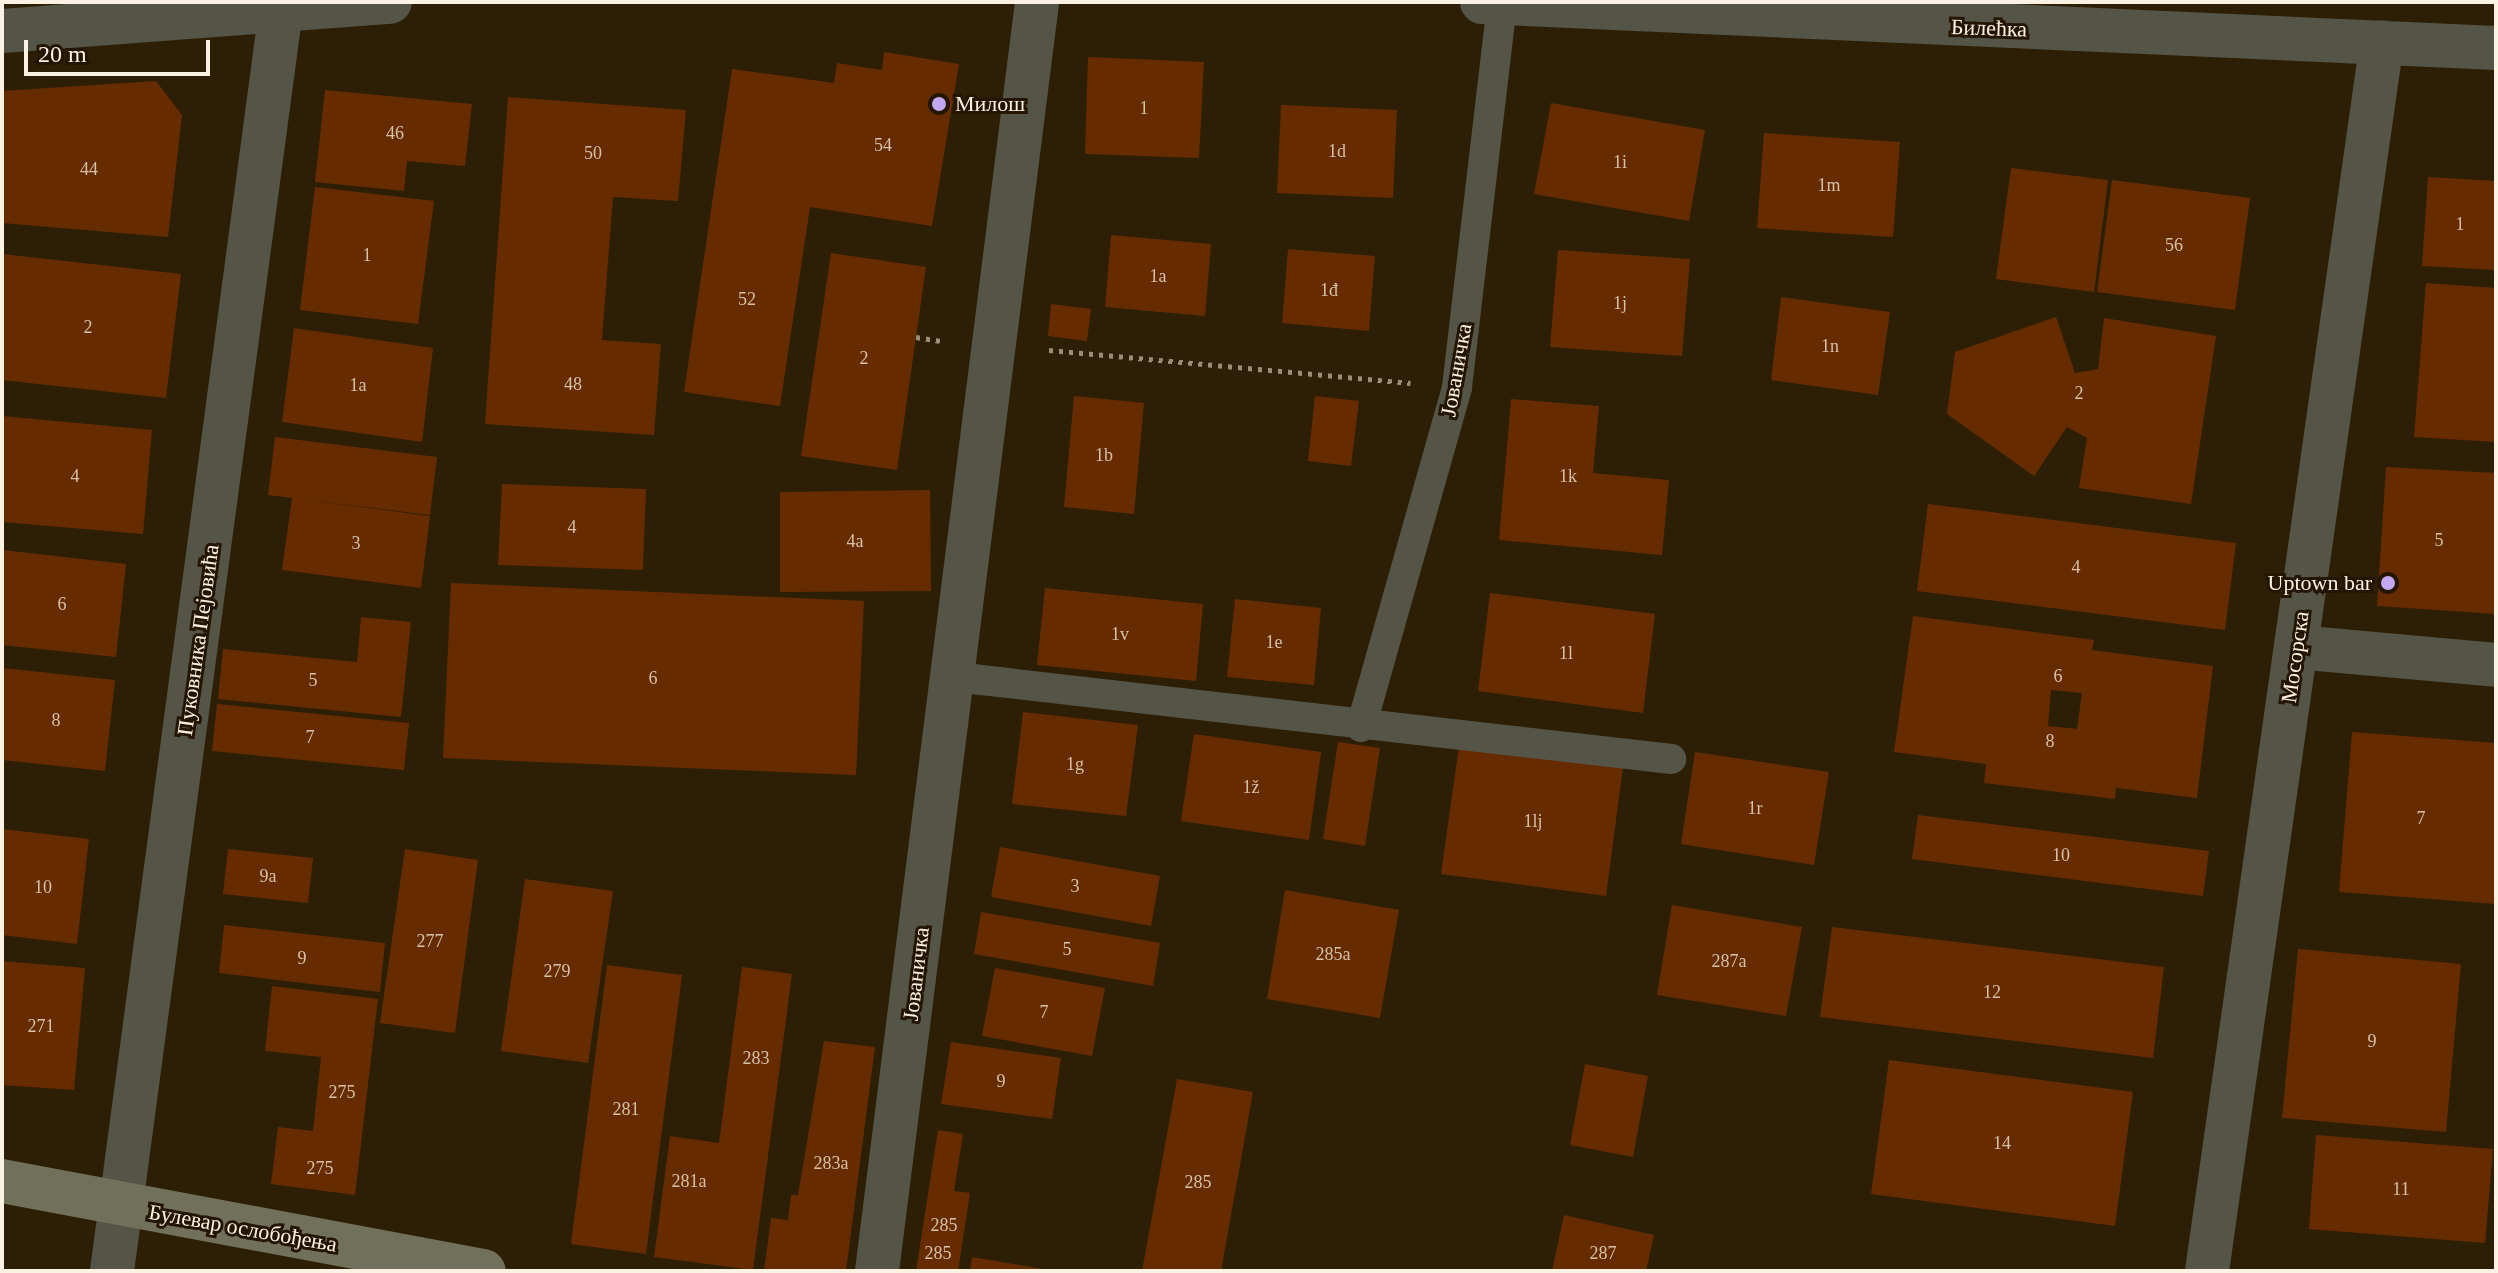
<!DOCTYPE html>
<meta charset="utf-8">
<style>
body{margin:0}
#map{position:relative;width:2498px;height:1273px;overflow:hidden;background:#2d1f05;font-family:Georgia,serif}
div>[style]{position:absolute}
.building>*{inset:0;background:#662c00}
.path>*{height:5px;margin-top:-2.5px;transform-origin:0;background:repeating-linear-gradient(90deg,#9a8e7a 0 4px,transparent 0 10px)}
.service>*{height:30px;margin:-15px;padding:0 15px;transform-origin:15px;border-radius:15px;background:#545447}
.minor>*{height:44px;margin:-22px;padding:0 22px;transform-origin:22px;border-radius:22px;background:#545447}
.secondary>*{height:44px;margin:-22px;padding:0 22px;transform-origin:22px;border-radius:22px;background:#71705b}
.dots>*{width:22px;height:22px;translate:-50% -50%;box-sizing:border-box;border:4px solid #241500;border-radius:50%}
span{translate:-50% -50%;white-space:nowrap;text-align:center;line-height:1.15;-webkit-text-stroke:6px #241500;paint-order:stroke}
.number-label{font-size:18px;color:#d6c0aa}
.number-label span{-webkit-text-stroke-width:0}
.street-label{font-size:22px;color:#fcf2e3}
.poi-label{font-size:22px;color:#fcf2e3}
.left{translate:0 -50%;text-align:left}
.right{translate:-100% -50%;text-align:right}
.frame{position:absolute;inset:0;border:4px solid #fcf2e3;pointer-events:none}
.scale{position:absolute;left:24px;top:40px;width:186px;height:36px;box-sizing:border-box;border:4px solid #fcf2e3;border-top:0;padding-left:10px;font-size:24px;line-height:28px;white-space:nowrap;color:#fcf2e3;-webkit-text-stroke:6px #241500;paint-order:stroke}
</style>
<div id="map">
<div class="building">
<div style="clip-path:polygon(884px 52px,959px 64px,932px 226px,810px 207px,780px 406px,684px 392px,732px 69px,834px 83px,837px 63px,882px 70px)"></div>
<div style="clip-path:polygon(1088px 57px,1204px 62px,1199px 158px,1085px 154px)"></div>
<div style="clip-path:polygon(156px 81px,182px 115px,168px 237px,2px 223px,2px 91px)"></div>
<div style="clip-path:polygon(325px 90px,472px 104px,465px 166px,407px 161px,404px 191px,315px 182px)"></div>
<div style="clip-path:polygon(508px 97px,686px 110px,678px 201px,613px 197px,602px 340px,661px 344px,654px 435px,485px 424px)"></div>
<div style="clip-path:polygon(1551px 103px,1705px 130px,1689px 221px,1534px 194px)"></div>
<div style="clip-path:polygon(1281px 105px,1397px 110px,1393px 198px,1277px 193px)"></div>
<div style="clip-path:polygon(1764px 133px,1900px 142px,1893px 237px,1757px 228px)"></div>
<div style="clip-path:polygon(2011px 168px,2108px 180px,2094px 292px,1996px 279px)"></div>
<div style="clip-path:polygon(2428px 177px,2496px 181px,2496px 270px,2422px 266px)"></div>
<div style="clip-path:polygon(2112px 180px,2250px 198px,2235px 310px,2097px 292px)"></div>
<div style="clip-path:polygon(315px 187px,434px 201px,418px 324px,300px 310px)"></div>
<div style="clip-path:polygon(1111px 235px,1211px 244px,1205px 316px,1105px 307px)"></div>
<div style="clip-path:polygon(1288px 249px,1375px 256px,1369px 331px,1282px 323px)"></div>
<div style="clip-path:polygon(1558px 250px,1690px 259px,1682px 356px,1550px 347px)"></div>
<div style="clip-path:polygon(831px 253px,926px 267px,897px 470px,801px 456px)"></div>
<div style="clip-path:polygon(2px 254px,181px 274px,166px 398px,2px 380px)"></div>
<div style="clip-path:polygon(2426px 283px,2496px 288px,2496px 442px,2414px 437px)"></div>
<div style="clip-path:polygon(1781px 297px,1890px 312px,1878px 395px,1771px 380px)"></div>
<div style="clip-path:polygon(1051px 304px,1091px 309px,1087px 341px,1048px 336px)"></div>
<div style="clip-path:polygon(2056px 317px,2075px 373px,2098px 369px,2104px 318px,2216px 336px,2191px 504px,2079px 488px,2087px 438px,2067px 427px,2034px 476px,1947px 414px,1955px 352px)"></div>
<div style="clip-path:polygon(294px 328px,433px 348px,422px 442px,282px 422px)"></div>
<div style="clip-path:polygon(1074px 396px,1144px 403px,1134px 514px,1064px 507px)"></div>
<div style="clip-path:polygon(1315px 396px,1359px 401px,1351px 466px,1308px 461px)"></div>
<div style="clip-path:polygon(1511px 399px,1599px 406px,1593px 473px,1669px 480px,1662px 555px,1499px 540px)"></div>
<div style="clip-path:polygon(2px 416px,152px 430px,143px 534px,2px 522px)"></div>
<div style="clip-path:polygon(275px 437px,437px 457px,430px 515px,299px 499px,430px 516px,421px 588px,282px 570px,292px 498px,268px 495px)"></div>
<div style="clip-path:polygon(2386px 467px,2496px 473px,2496px 614px,2377px 606px)"></div>
<div style="clip-path:polygon(502px 484px,646px 489px,643px 570px,498px 565px)"></div>
<div style="clip-path:polygon(930px 490px,931px 591px,780px 592px,780px 492px)"></div>
<div style="clip-path:polygon(1928px 504px,2236px 543px,2225px 630px,1917px 591px)"></div>
<div style="clip-path:polygon(2px 550px,126px 564px,116px 657px,2px 645px)"></div>
<div style="clip-path:polygon(451px 583px,864px 601px,856px 775px,443px 758px)"></div>
<div style="clip-path:polygon(1045px 588px,1203px 604px,1196px 681px,1037px 665px)"></div>
<div style="clip-path:polygon(1490px 593px,1655px 614px,1643px 713px,1478px 691px)"></div>
<div style="clip-path:polygon(1235px 599px,1321px 608px,1314px 685px,1227px 677px)"></div>
<div style="clip-path:polygon(evenodd,1913px 616px,2094px 640px,2092px 650px,2213px 666px,2197px 798px,2116px 788px,2115px 799px,1984px 783px,1986px 764px,1894px 752px,1913px 616px,2051px 690px,2082px 693px,2077px 729px,2048px 726px,2051px 690px)"></div>
<div style="clip-path:polygon(361px 617px,411px 622px,401px 717px,218px 699px,223px 649px,357px 662px)"></div>
<div style="clip-path:polygon(2px 668px,115px 680px,105px 771px,2px 760px)"></div>
<div style="clip-path:polygon(217px 704px,409px 723px,404px 770px,212px 751px)"></div>
<div style="clip-path:polygon(1023px 712px,1138px 725px,1126px 816px,1012px 804px)"></div>
<div style="clip-path:polygon(2352px 732px,2496px 743px,2496px 904px,2339px 892px)"></div>
<div style="clip-path:polygon(1194px 734px,1321px 752px,1309px 840px,1181px 821px)"></div>
<div style="clip-path:polygon(1338px 742px,1380px 748px,1365px 846px,1323px 839px)"></div>
<div style="clip-path:polygon(1459px 746px,1623px 767px,1606px 896px,1441px 874px)"></div>
<div style="clip-path:polygon(1695px 752px,1829px 772px,1814px 865px,1681px 844px)"></div>
<div style="clip-path:polygon(1918px 815px,2209px 851px,2203px 896px,1912px 859px)"></div>
<div style="clip-path:polygon(2px 829px,89px 839px,77px 944px,2px 935px)"></div>
<div style="clip-path:polygon(1000px 847px,1160px 876px,1151px 926px,991px 897px)"></div>
<div style="clip-path:polygon(228px 849px,313px 858px,308px 903px,223px 894px)"></div>
<div style="clip-path:polygon(405px 849px,478px 860px,455px 1033px,380px 1023px)"></div>
<div style="clip-path:polygon(525px 879px,613px 891px,588px 1063px,501px 1051px)"></div>
<div style="clip-path:polygon(1285px 890px,1399px 910px,1380px 1018px,1267px 999px)"></div>
<div style="clip-path:polygon(1672px 905px,1802px 927px,1786px 1016px,1657px 995px)"></div>
<div style="clip-path:polygon(981px 912px,1160px 943px,1153px 986px,974px 954px)"></div>
<div style="clip-path:polygon(224px 925px,385px 943px,380px 992px,219px 973px)"></div>
<div style="clip-path:polygon(1832px 927px,2164px 967px,2153px 1058px,1820px 1017px)"></div>
<div style="clip-path:polygon(2298px 949px,2461px 964px,2446px 1132px,2282px 1118px)"></div>
<div style="clip-path:polygon(2px 961px,85px 968px,74px 1090px,2px 1085px)"></div>
<div style="clip-path:polygon(607px 965px,682px 975px,646px 1254px,571px 1244px)"></div>
<div style="clip-path:polygon(742px 967px,792px 974px,753px 1270px,654px 1257px,670px 1136px,719px 1143px)"></div>
<div style="clip-path:polygon(995px 968px,1105px 988px,1092px 1056px,982px 1036px)"></div>
<div style="clip-path:polygon(272px 986px,378px 999px,355px 1195px,271px 1184px,278px 1127px,313px 1131px,321px 1057px,265px 1051px)"></div>
<div style="clip-path:polygon(824px 1041px,875px 1047px,846px 1271px,764px 1271px,771px 1218px,788px 1220px,791px 1195px,798px 1195px)"></div>
<div style="clip-path:polygon(951px 1042px,1061px 1058px,1052px 1119px,941px 1104px)"></div>
<div style="clip-path:polygon(1889px 1060px,2133px 1092px,2115px 1226px,1871px 1194px)"></div>
<div style="clip-path:polygon(1585px 1064px,1648px 1076px,1633px 1157px,1570px 1145px)"></div>
<div style="clip-path:polygon(1177px 1079px,1253px 1092px,1221px 1271px,1142px 1271px)"></div>
<div style="clip-path:polygon(938px 1130px,963px 1134px,954px 1191px,970px 1193px,958px 1271px,916px 1271px)"></div>
<div style="clip-path:polygon(2316px 1135px,2493px 1149px,2485px 1243px,2309px 1229px)"></div>
<div style="clip-path:polygon(1564px 1215px,1654px 1235px,1646px 1271px,1552px 1271px)"></div>
<div style="clip-path:polygon(972px 1257px,1043px 1269px,1043px 1271px,970px 1271px)"></div>
</div>
<div class="path">
<div style="left:916px;top:337px;width:25px;rotate:9deg"></div>
<div style="left:1049px;top:350px;width:363px;rotate:5.2deg"></div>
</div>
<div class="service">
<div style="left:955px;top:677px;width:721px;rotate:6.53deg"></div>
<div style="left:1361px;top:727px;width:353px;rotate:-74.2deg"></div>
<div style="left:1457px;top:387px;width:387px;rotate:-83.3deg"></div>
</div>
<div class="minor">
<div style="left:1482px;top:2px;width:1015px;rotate:2.6deg"></div>
<div style="left:2px;top:31px;width:389px;rotate:-4.3deg"></div>
<div style="left:2296px;top:647px;width:201px;rotate:5.1deg"></div>
<div style="left:112px;top:1271px;width:1273px;rotate:-82.37deg"></div>
<div style="left:877px;top:1271px;width:1279px;rotate:-82.81deg"></div>
<div style="left:2207px;top:1271px;width:1241px;rotate:-81.9deg"></div>
</div>
<div class="secondary">
<div style="left:2px;top:1181px;width:490px;rotate:10.6deg"></div>
</div>
<div class="dots">
<div style="left:939px;top:104px;background:#c4a7f1"></div>
<div style="left:2388px;top:583px;background:#c4a7f1"></div>
</div>
<div class="number-label">
<span style="left:1144px;top:108px">1</span>
<span style="left:395px;top:133px">46</span>
<span style="left:883px;top:145px">54</span>
<span style="left:1337px;top:151px">1d</span>
<span style="left:593px;top:153px">50</span>
<span style="left:1620px;top:162px">1i</span>
<span style="left:89px;top:169px">44</span>
<span style="left:1829px;top:185px">1m</span>
<span style="left:2460px;top:224px">1</span>
<span style="left:2174px;top:245px">56</span>
<span style="left:367px;top:255px">1</span>
<span style="left:1158px;top:276px">1a</span>
<span style="left:1329px;top:290px">1đ</span>
<span style="left:747px;top:299px">52</span>
<span style="left:1620px;top:303px">1j</span>
<span style="left:88px;top:327px">2</span>
<span style="left:1830px;top:346px">1n</span>
<span style="left:864px;top:358px">2</span>
<span style="left:573px;top:384px">48</span>
<span style="left:358px;top:385px">1a</span>
<span style="left:2079px;top:393px">2</span>
<span style="left:1104px;top:455px">1b</span>
<span style="left:75px;top:476px">4</span>
<span style="left:1568px;top:476px">1k</span>
<span style="left:572px;top:527px">4</span>
<span style="left:2439px;top:540px">5</span>
<span style="left:855px;top:541px">4a</span>
<span style="left:356px;top:543px">3</span>
<span style="left:2076px;top:567px">4</span>
<span style="left:62px;top:604px">6</span>
<span style="left:1120px;top:634px">1v</span>
<span style="left:1274px;top:642px">1e</span>
<span style="left:1566px;top:653px">1l</span>
<span style="left:2058px;top:676px">6</span>
<span style="left:653px;top:678px">6</span>
<span style="left:313px;top:680px">5</span>
<span style="left:56px;top:720px">8</span>
<span style="left:310px;top:737px">7</span>
<span style="left:2050px;top:741px">8</span>
<span style="left:1075px;top:764px">1g</span>
<span style="left:1251px;top:787px">1ž</span>
<span style="left:1755px;top:808px">1r</span>
<span style="left:2421px;top:818px">7</span>
<span style="left:1533px;top:821px">1lj</span>
<span style="left:2061px;top:855px">10</span>
<span style="left:268px;top:876px">9a</span>
<span style="left:1075px;top:886px">3</span>
<span style="left:43px;top:887px">10</span>
<span style="left:430px;top:941px">277</span>
<span style="left:1067px;top:949px">5</span>
<span style="left:1333px;top:954px">285a</span>
<span style="left:302px;top:958px">9</span>
<span style="left:1729px;top:961px">287a</span>
<span style="left:557px;top:971px">279</span>
<span style="left:1992px;top:992px">12</span>
<span style="left:1044px;top:1012px">7</span>
<span style="left:41px;top:1026px">271</span>
<span style="left:2372px;top:1041px">9</span>
<span style="left:756px;top:1058px">283</span>
<span style="left:1001px;top:1081px">9</span>
<span style="left:342px;top:1092px">275</span>
<span style="left:626px;top:1109px">281</span>
<span style="left:2002px;top:1143px">14</span>
<span style="left:831px;top:1163px">283a</span>
<span style="left:320px;top:1168px">275</span>
<span style="left:689px;top:1181px">281a</span>
<span style="left:1198px;top:1182px">285</span>
<span style="left:2401px;top:1189px">11</span>
<span style="left:944px;top:1225px">285</span>
<span style="left:938px;top:1253px">285</span>
<span style="left:1603px;top:1253px">287</span>
</div>
<div class="street-label">
<span style="left:1989px;top:28px;rotate:2deg">Билећка</span>
<span style="left:1456px;top:370px;rotate:-80deg">Јованичка</span>
<span style="left:198px;top:640px;rotate:-82deg">Пуковника Пејовића</span>
<span style="left:2295px;top:657px;rotate:-82deg">Мосорска</span>
<span style="left:916px;top:974px;rotate:-83deg">Јованичка</span>
<span style="left:243px;top:1228px;rotate:10deg">Булевар ослобођења</span>
</div>
<div class="poi-label">
<span class="left" style="left:955px;top:104px">Милош</span>
<span class="right" style="left:2372px;top:583px">Uptown bar</span>
</div>
<div class="frame"></div>
<div class="scale">20 m</div>
</div>
